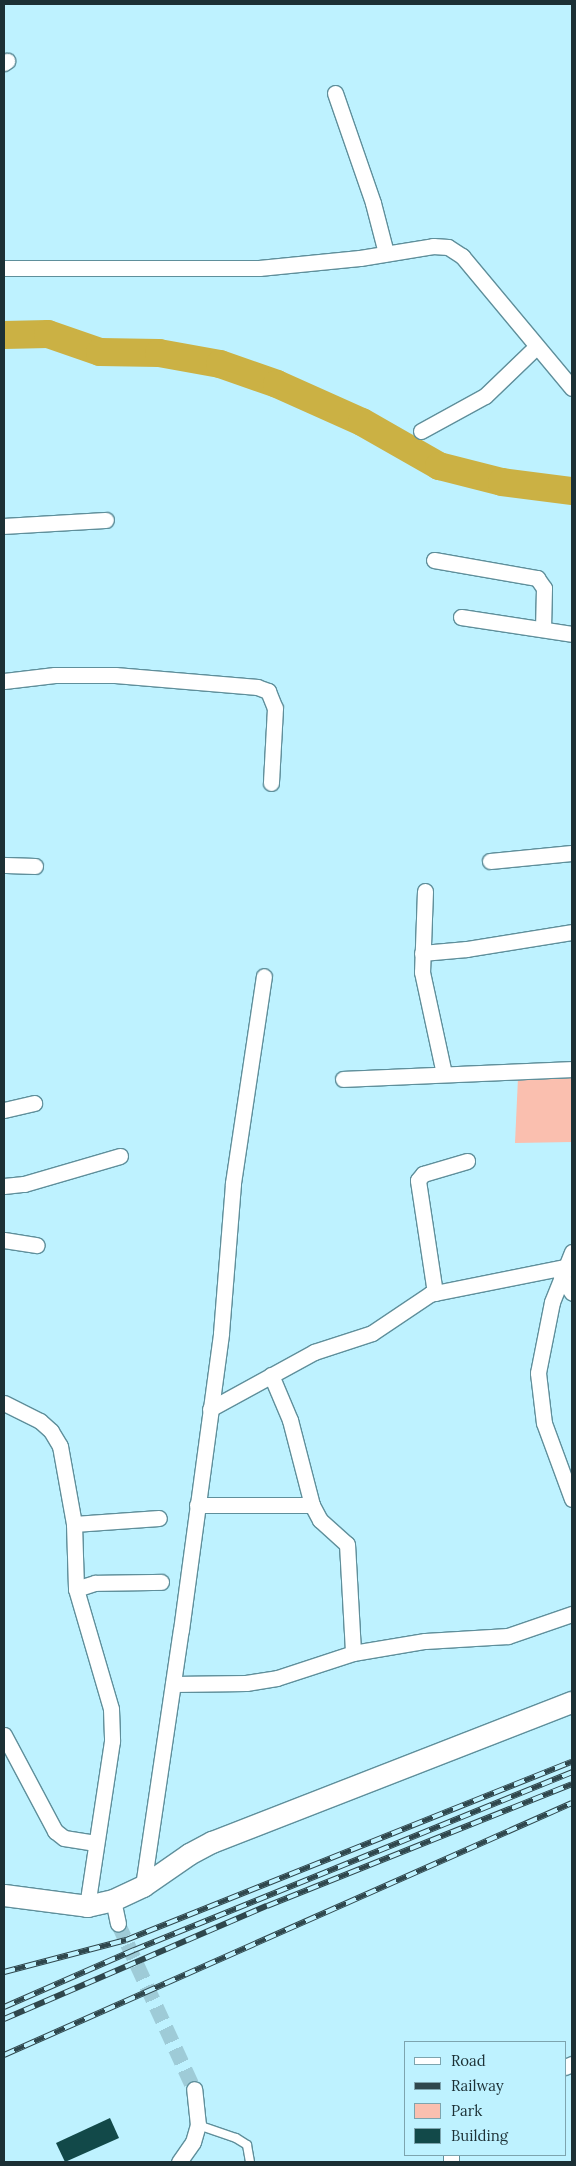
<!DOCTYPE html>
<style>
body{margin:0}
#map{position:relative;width:576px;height:2166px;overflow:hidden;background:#bef2ff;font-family:Lora,serif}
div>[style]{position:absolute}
.green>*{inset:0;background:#fabfaf}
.river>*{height:28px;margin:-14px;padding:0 14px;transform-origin:14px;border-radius:14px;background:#cbb144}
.building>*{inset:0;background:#124949}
.street-tunnel>*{height:15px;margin-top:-7.5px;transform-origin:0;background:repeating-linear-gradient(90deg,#9ecbd7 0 15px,transparent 0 23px)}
.roads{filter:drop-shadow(1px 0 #5f8f9b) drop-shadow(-1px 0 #5f8f9b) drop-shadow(0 1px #5f8f9b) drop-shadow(0 -1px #5f8f9b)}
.lane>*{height:8px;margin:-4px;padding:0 4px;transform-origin:4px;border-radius:4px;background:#fff}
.street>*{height:15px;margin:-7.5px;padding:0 7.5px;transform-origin:7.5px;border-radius:7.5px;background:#fff}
.secondary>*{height:21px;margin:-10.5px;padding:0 10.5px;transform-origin:10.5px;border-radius:10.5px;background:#fff}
.rail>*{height:5.5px;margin-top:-2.75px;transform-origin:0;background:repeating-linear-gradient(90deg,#bef2ff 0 11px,#2f474d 0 22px);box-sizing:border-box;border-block:1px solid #2f474d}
span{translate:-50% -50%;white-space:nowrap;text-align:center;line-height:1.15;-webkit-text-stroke:5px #bef2ff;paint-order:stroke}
.frame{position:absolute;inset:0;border:5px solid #1c3035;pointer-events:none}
.legend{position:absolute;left:404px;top:2041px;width:162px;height:115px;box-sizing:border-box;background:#bef2ff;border:1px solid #7da4ae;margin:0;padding:6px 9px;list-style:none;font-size:15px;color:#1c3035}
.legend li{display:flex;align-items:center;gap:10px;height:25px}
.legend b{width:25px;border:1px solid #7da4ae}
</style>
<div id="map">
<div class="green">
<div style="clip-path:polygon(572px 1077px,572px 1142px,515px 1143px,518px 1078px)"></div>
</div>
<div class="river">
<div style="left:4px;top:335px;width:44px;rotate:-1.3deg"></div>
<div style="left:48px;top:334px;width:55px;rotate:19.1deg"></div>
<div style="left:100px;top:352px;width:59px;rotate:1deg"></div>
<div style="left:159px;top:353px;width:62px;rotate:10.2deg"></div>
<div style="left:220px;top:364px;width:60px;rotate:19.3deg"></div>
<div style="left:277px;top:384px;width:93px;rotate:24.1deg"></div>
<div style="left:362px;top:422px;width:89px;rotate:29.7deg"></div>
<div style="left:439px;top:466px;width:65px;rotate:14.3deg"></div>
<div style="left:502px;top:482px;width:71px;rotate:7.3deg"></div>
</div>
<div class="building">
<div style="clip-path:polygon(110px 2118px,119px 2138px,65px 2162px,56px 2143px)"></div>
</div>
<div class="street-tunnel">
<div style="left:118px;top:1923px;width:183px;rotate:65.4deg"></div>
</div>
<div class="roads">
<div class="lane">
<div style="left:198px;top:2125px;width:40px;rotate:18.9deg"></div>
<div style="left:236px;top:2138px;width:13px;rotate:32deg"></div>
<div style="left:247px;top:2145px;width:17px;rotate:80deg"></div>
</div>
<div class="street">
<div style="left:4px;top:63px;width:4px;rotate:-34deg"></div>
<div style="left:335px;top:93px;width:116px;rotate:70.9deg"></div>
<div style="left:373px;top:203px;width:52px;rotate:75.4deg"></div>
<div style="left:4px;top:268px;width:255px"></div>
<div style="left:259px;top:268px;width:101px;rotate:-5.7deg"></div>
<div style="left:360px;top:258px;width:74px;rotate:-9.3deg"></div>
<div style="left:433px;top:246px;width:15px;rotate:4deg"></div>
<div style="left:448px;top:247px;width:17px;rotate:33deg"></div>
<div style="left:462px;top:256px;width:172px;rotate:50.2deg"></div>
<div style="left:421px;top:431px;width:73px;rotate:-28.7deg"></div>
<div style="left:485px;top:396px;width:71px;rotate:-43.9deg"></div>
<div style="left:4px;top:526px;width:102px;rotate:-3.4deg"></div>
<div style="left:434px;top:560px;width:105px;rotate:9.9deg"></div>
<div style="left:537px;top:578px;width:12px;rotate:55deg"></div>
<div style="left:544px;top:588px;width:41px;rotate:91.4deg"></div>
<div style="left:461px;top:617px;width:112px;rotate:8.7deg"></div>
<div style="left:4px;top:681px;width:51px;rotate:-6.7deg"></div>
<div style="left:55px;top:675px;width:60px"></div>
<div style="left:115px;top:675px;width:143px;rotate:4.8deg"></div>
<div style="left:257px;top:687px;width:12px;rotate:20deg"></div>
<div style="left:268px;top:691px;width:18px;rotate:68deg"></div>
<div style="left:275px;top:708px;width:75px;rotate:93.1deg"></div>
<div style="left:490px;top:861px;width:82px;rotate:-5.6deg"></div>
<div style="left:4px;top:865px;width:31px;rotate:2deg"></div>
<div style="left:425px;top:891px;width:81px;rotate:92.1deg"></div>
<div style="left:422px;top:972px;width:104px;rotate:77.8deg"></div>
<div style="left:422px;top:953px;width:45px;rotate:-5.1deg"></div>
<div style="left:467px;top:949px;width:106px;rotate:-9.2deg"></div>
<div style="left:343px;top:1079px;width:229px;rotate:-2.5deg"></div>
<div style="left:4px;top:1110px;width:31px;rotate:-13deg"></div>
<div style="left:4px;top:1186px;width:20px;rotate:-6deg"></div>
<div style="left:24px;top:1184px;width:100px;rotate:-16.3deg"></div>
<div style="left:4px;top:1240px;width:33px;rotate:9deg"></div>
<div style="left:572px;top:1252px;width:54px;rotate:111.8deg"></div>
<div style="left:552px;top:1302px;width:72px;rotate:101.2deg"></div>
<div style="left:538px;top:1373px;width:50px;rotate:83.2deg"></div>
<div style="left:544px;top:1423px;width:81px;rotate:69.8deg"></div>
<div style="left:561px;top:1276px;width:20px;rotate:57deg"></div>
<div style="left:435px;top:1293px;width:114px;rotate:-98.6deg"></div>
<div style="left:418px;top:1180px;width:8px;rotate:-50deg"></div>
<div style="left:423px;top:1174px;width:46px;rotate:-16.5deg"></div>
<div style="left:271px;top:1375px;width:49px;rotate:67.1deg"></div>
<div style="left:290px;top:1420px;width:88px;rotate:75.5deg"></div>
<div style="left:312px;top:1505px;width:17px;rotate:62deg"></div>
<div style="left:320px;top:1520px;width:36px;rotate:42deg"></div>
<div style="left:347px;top:1544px;width:109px;rotate:86.8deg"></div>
<div style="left:4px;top:1403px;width:40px;rotate:26.6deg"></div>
<div style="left:40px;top:1421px;width:15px;rotate:42deg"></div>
<div style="left:51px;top:1431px;width:17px;rotate:59deg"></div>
<div style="left:60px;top:1446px;width:79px;rotate:79.8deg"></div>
<div style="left:74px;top:1524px;width:65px;rotate:88.2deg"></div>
<div style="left:76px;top:1589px;width:125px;rotate:73.7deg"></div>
<div style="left:111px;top:1709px;width:32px;rotate:88deg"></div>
<div style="left:112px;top:1741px;width:167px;rotate:98.6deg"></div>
<div style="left:210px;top:1409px;width:119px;rotate:-28.7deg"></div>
<div style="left:314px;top:1352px;width:61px;rotate:-18.1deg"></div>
<div style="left:372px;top:1333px;width:70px;rotate:-33.9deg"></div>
<div style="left:430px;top:1294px;width:138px;rotate:-11.3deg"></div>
<div style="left:197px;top:1505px;width:115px"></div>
<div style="left:74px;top:1524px;width:85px;rotate:-4deg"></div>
<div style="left:76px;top:1589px;width:20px;rotate:-18deg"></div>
<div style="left:95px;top:1583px;width:66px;rotate:-0.9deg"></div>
<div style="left:173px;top:1684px;width:73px;rotate:-0.8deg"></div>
<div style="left:246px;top:1683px;width:31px;rotate:-9deg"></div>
<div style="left:277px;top:1678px;width:80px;rotate:-18.2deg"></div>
<div style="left:353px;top:1653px;width:73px;rotate:-9.5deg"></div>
<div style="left:425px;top:1641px;width:83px;rotate:-3.4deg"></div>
<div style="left:508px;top:1636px;width:68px;rotate:-19deg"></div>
<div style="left:4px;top:1735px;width:109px;rotate:62deg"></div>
<div style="left:55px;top:1831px;width:11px;rotate:38deg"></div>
<div style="left:64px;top:1838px;width:32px;rotate:9deg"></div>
<div style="left:143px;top:1886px;width:259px;rotate:-81.6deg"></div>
<div style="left:181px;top:1630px;width:300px;rotate:-82.3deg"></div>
<div style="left:221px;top:1333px;width:150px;rotate:-85.4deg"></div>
<div style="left:233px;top:1183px;width:209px;rotate:-81.5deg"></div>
<div style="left:113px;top:1900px;width:24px;rotate:78deg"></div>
<div style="left:565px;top:2067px;width:8px;rotate:-23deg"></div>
<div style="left:451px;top:2155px;width:7px;rotate:90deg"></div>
<div style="left:179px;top:2162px;width:24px;rotate:-55deg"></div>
<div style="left:193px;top:2142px;width:18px;rotate:-74deg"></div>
<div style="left:198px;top:2125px;width:36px;rotate:-96deg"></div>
</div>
<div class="secondary">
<div style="left:4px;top:1895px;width:84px;rotate:7.5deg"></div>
<div style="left:87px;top:1906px;width:27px;rotate:-13deg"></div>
<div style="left:113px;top:1900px;width:33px;rotate:-25deg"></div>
<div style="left:143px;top:1886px;width:56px;rotate:-34.8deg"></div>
<div style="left:189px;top:1854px;width:26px;rotate:-28deg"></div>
<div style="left:212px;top:1842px;width:386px;rotate:-21.3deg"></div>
</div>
</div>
<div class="rail">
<div style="left:4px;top:1972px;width:126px;rotate:-14.7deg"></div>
<div style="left:126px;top:1940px;width:480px;rotate:-21.8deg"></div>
<div style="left:4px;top:2007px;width:142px;rotate:-23.7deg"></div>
<div style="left:134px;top:1950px;width:473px;rotate:-22.1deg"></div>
<div style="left:4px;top:2019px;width:286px;rotate:-23.3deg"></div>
<div style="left:267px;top:1906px;width:328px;rotate:-21.8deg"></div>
<div style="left:4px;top:2055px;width:621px;rotate:-23.93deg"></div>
</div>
<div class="frame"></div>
<ul class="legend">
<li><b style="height:6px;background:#fff"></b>Road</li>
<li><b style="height:6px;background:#2f474d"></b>Railway</li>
<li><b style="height:14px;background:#fabfaf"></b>Park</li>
<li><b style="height:14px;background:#124949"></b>Building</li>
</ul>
</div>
